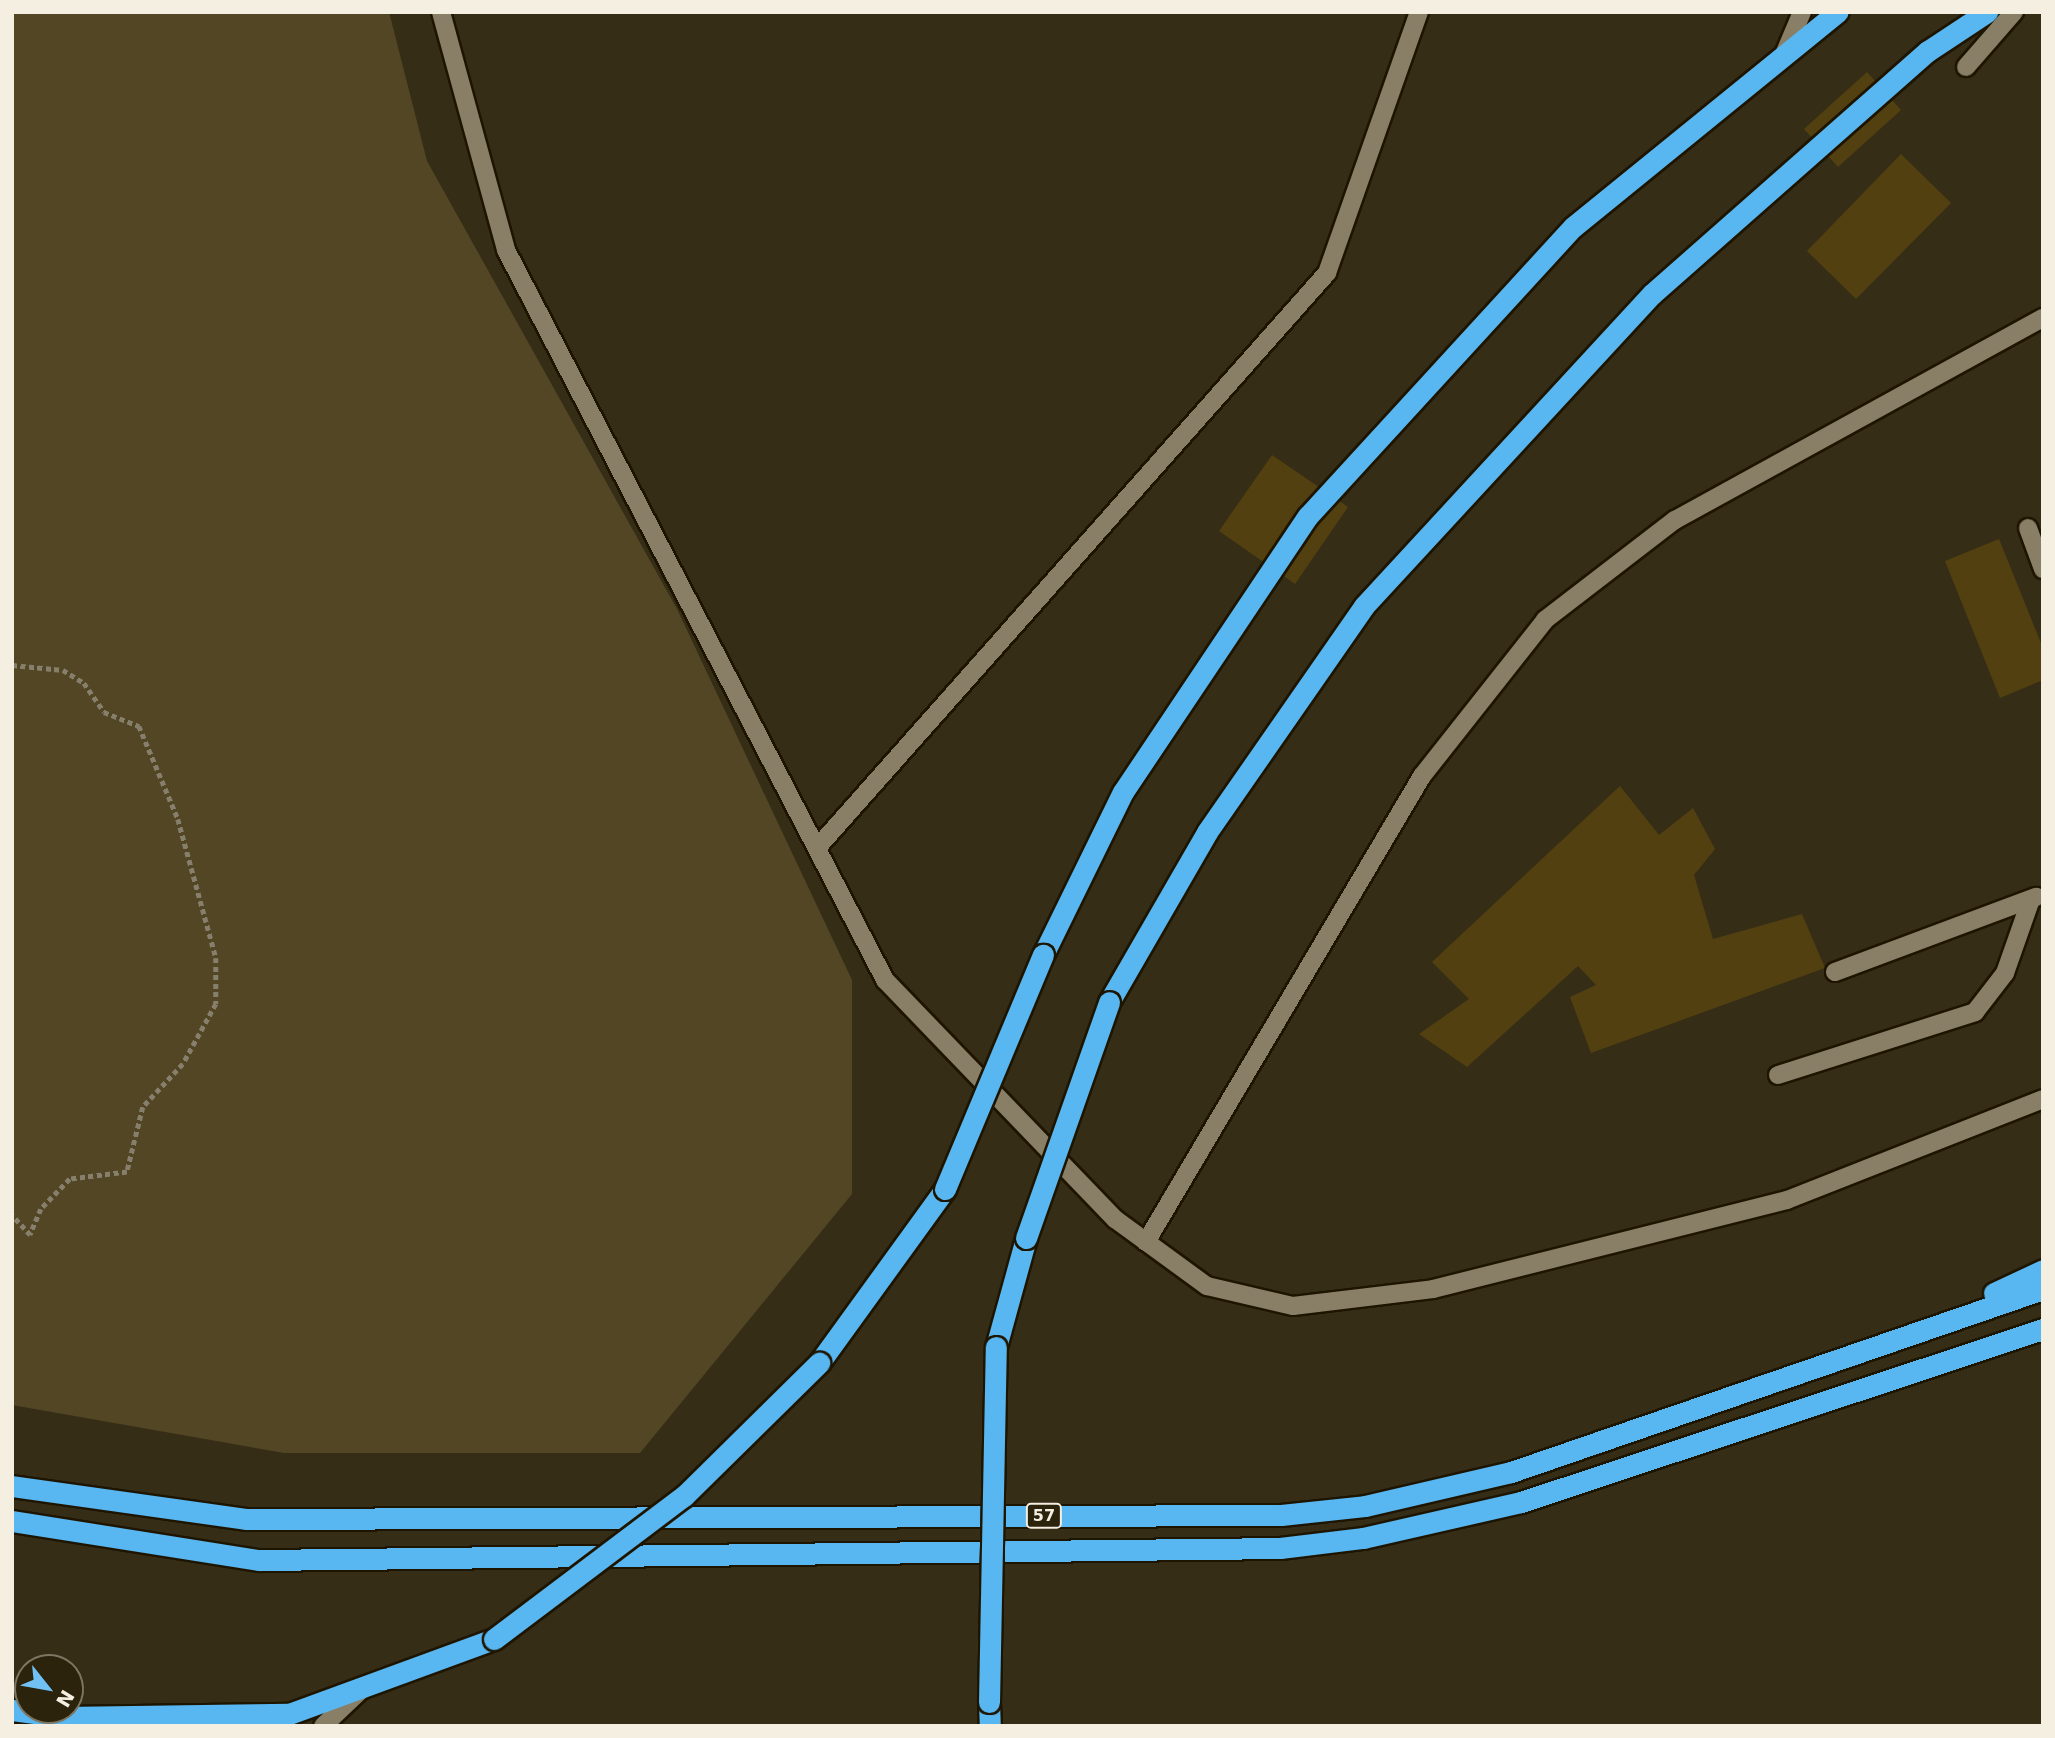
<!DOCTYPE html>
<style>
body{margin:0}
#map{position:relative;width:2055px;height:1738px;overflow:hidden;background:#362d17;font-family:"DejaVu Sans",sans-serif}
div>[style]{position:absolute}
.green>*{inset:0;background:#534625}
.building>*{inset:0;background:#524010}
.path>*{height:4.5px;margin-top:-2.25px;transform-origin:0;background:repeating-linear-gradient(90deg,#867f6c 0 5px,transparent 0 8.5px)}
.roads{filter:drop-shadow(2px 0 #1e1501) drop-shadow(-2px 0 #1e1501) drop-shadow(0 2px #1e1501) drop-shadow(0 -2px #1e1501)}
.minor>*{height:18px;margin:-9px;padding:0 9px;transform-origin:9px;border-radius:9px;background:#897f66}
.highway>*{height:21px;margin:-10.5px;padding:0 10.5px;transform-origin:10.5px;border-radius:10.5px;background:#58b6f0}
.bridges{filter:drop-shadow(2px 0 #1e1501) drop-shadow(-2px 0 #1e1501) drop-shadow(0 2px #1e1501) drop-shadow(0 -2px #1e1501)}
.highway-bridge>*{height:21px;margin:-10.5px;padding:0 10.5px;transform-origin:10.5px;border-radius:10.5px;background:#58b6f0}
span{translate:-50% -50%;white-space:nowrap;text-align:center;line-height:1.15;-webkit-text-stroke:5px #2c230d;paint-order:stroke}
.shield-label span{padding:2px 5px;background:#2c230d;border:2px solid;border-radius:5px;-webkit-text-stroke-width:0}
.shield-label{font-size:16px;color:#f4efe1;font-weight:700}
.frame{position:absolute;inset:0;border:14px solid #f4efe1;pointer-events:none}
.north{position:absolute;left:14px;top:1654px;width:70px;height:70px;box-sizing:border-box;background:#2c230d;border:2px solid #7c7562;border-radius:50%;rotate:121deg;font-size:19px;font-weight:700;line-height:28px;text-align:center;color:#f4efe1}
.north::after{content:'';display:block;margin:auto;width:24px;height:32px;background:#71c1f5;clip-path:polygon(50% 0,100% 100%,50% 72%,0 100%)}
</style>
<div id="map">
<div class="green">
<div style="clip-path:polygon(12px 12px,389px 12px,427px 161px,677px 609px,852px 980px,852px 1194px,640px 1453px,284px 1453px,12px 1405px)"></div>
</div>
<div class="building">
<div style="clip-path:polygon(1867px 72px,1901px 110px,1838px 167px,1804px 129px)"></div>
<div style="clip-path:polygon(1901px 154px,1951px 203px,1856px 299px,1807px 251px)"></div>
<div style="clip-path:polygon(1272px 455px,1348px 507px,1295px 584px,1219px 531px)"></div>
<div style="clip-path:polygon(1999px 539px,2043px 648px,2043px 680px,2000px 698px,1945px 561px)"></div>
<div style="clip-path:polygon(1620px 786px,1659px 835px,1693px 808px,1715px 849px,1694px 875px,1713px 939px,1802px 914px,1825px 968px,1591px 1053px,1570px 997px,1596px 985px,1578px 966px,1467px 1067px,1419px 1034px,1469px 999px,1432px 962px)"></div>
</div>
<div class="path">
<div style="left:12px;top:665px;width:51px;rotate:5.6deg"></div>
<div style="left:63px;top:670px;width:25px;rotate:32deg"></div>
<div style="left:84px;top:683px;width:35px;rotate:55deg"></div>
<div style="left:104px;top:712px;width:38px;rotate:22deg"></div>
<div style="left:139px;top:726px;width:101px;rotate:67.2deg"></div>
<div style="left:178px;top:819px;width:144px;rotate:74.7deg"></div>
<div style="left:216px;top:958px;width:46px;rotate:90deg"></div>
<div style="left:216px;top:1004px;width:68px;rotate:118.8deg"></div>
<div style="left:183px;top:1064px;width:59px;rotate:132.9deg"></div>
<div style="left:143px;top:1107px;width:67px;rotate:103.8deg"></div>
<div style="left:127px;top:1172px;width:57px;rotate:173deg"></div>
<div style="left:70px;top:1179px;width:42px;rotate:134deg"></div>
<div style="left:41px;top:1209px;width:28px;rotate:113deg"></div>
<div style="left:30px;top:1235px;width:26px;rotate:-133deg"></div>
</div>
<div class="roads">
<div class="minor">
<div style="left:441px;top:12px;width:247px;rotate:74.7deg"></div>
<div style="left:506px;top:250px;width:823px;rotate:62.56deg"></div>
<div style="left:885px;top:980px;width:332px;rotate:46.1deg"></div>
<div style="left:1115px;top:1219px;width:114px;rotate:36.1deg"></div>
<div style="left:1207px;top:1286px;width:88px;rotate:13.1deg"></div>
<div style="left:1293px;top:1306px;width:141px;rotate:-6.9deg"></div>
<div style="left:1433px;top:1289px;width:365px;rotate:-14.1deg"></div>
<div style="left:1787px;top:1200px;width:275px;rotate:-21.5deg"></div>
<div style="left:1783px;top:57px;width:49px;rotate:-67.1deg"></div>
<div style="left:1966px;top:67px;width:73px;rotate:-48.9deg"></div>
<div style="left:2028px;top:528px;width:44px;rotate:69.9deg"></div>
<div style="left:817px;top:848px;width:769px;rotate:-48.43deg"></div>
<div style="left:1327px;top:273px;width:277px;rotate:-70.6deg"></div>
<div style="left:1835px;top:972px;width:215px;rotate:-20.5deg"></div>
<div style="left:1778px;top:1075px;width:207px;rotate:-17.7deg"></div>
<div style="left:1975px;top:1012px;width:49px;rotate:-52.4deg"></div>
<div style="left:2005px;top:973px;width:78px;rotate:-70.6deg"></div>
<div style="left:1146px;top:1242px;width:542px;rotate:-59.36deg"></div>
<div style="left:1422px;top:776px;width:199px;rotate:-51.7deg"></div>
<div style="left:1545px;top:620px;width:164px;rotate:-37.6deg"></div>
<div style="left:1675px;top:520px;width:420px;rotate:-28.8deg"></div>
<div style="left:323px;top:1726px;width:54px;rotate:-43.5deg"></div>
</div>
<div class="highway">
<div style="left:1043px;top:955px;width:182px;rotate:-63.9deg"></div>
<div style="left:1123px;top:792px;width:332px;rotate:-56.2deg"></div>
<div style="left:1308px;top:516px;width:392px;rotate:-47.5deg"></div>
<div style="left:1573px;top:227px;width:341px;rotate:-39.1deg"></div>
<div style="left:1109px;top:1002px;width:196px;rotate:-60deg"></div>
<div style="left:1207px;top:832px;width:275px;rotate:-55.2deg"></div>
<div style="left:1364px;top:606px;width:425px;rotate:-47.3deg"></div>
<div style="left:1652px;top:294px;width:368px;rotate:-41.4deg"></div>
<div style="left:1928px;top:51px;width:71px;rotate:-33.5deg"></div>
<div style="left:1994px;top:1293px;width:54px;rotate:-25.1deg"></div>
<div style="left:996px;top:1347px;width:113px;rotate:-74.6deg"></div>
<div style="left:819px;top:1363px;width:215px;rotate:-54.1deg"></div>
<div style="left:12px;top:1486px;width:236px;rotate:8deg"></div>
<div style="left:246px;top:1519px;width:1035px;rotate:-0.22deg"></div>
<div style="left:1281px;top:1515px;width:84px;rotate:-6.1deg"></div>
<div style="left:1365px;top:1506px;width:150px;rotate:-13.1deg"></div>
<div style="left:1511px;top:1472px;width:563px;rotate:-18.98deg"></div>
<div style="left:12px;top:1521px;width:250px;rotate:9deg"></div>
<div style="left:259px;top:1560px;width:1021px;rotate:-0.67deg"></div>
<div style="left:1280px;top:1548px;width:84px;rotate:-6.9deg"></div>
<div style="left:1363px;top:1538px;width:162px;rotate:-12.8deg"></div>
<div style="left:1521px;top:1502px;width:550px;rotate:-18.34deg"></div>
<div style="left:989px;top:1702px;width:24px;rotate:88deg"></div>
<div style="left:12px;top:1710px;width:51px;rotate:7.8deg"></div>
<div style="left:63px;top:1717px;width:226px;rotate:-0.8deg"></div>
<div style="left:289px;top:1714px;width:218px;rotate:-20.1deg"></div>
</div>
</div>
<div class="bridges">
<div class="highway-bridge">
<div style="left:945px;top:1189px;width:254px;rotate:-67.3deg"></div>
<div style="left:1026px;top:1238px;width:250px;rotate:-70.6deg"></div>
<div style="left:494px;top:1639px;width:238px;rotate:-37deg"></div>
<div style="left:684px;top:1496px;width:190px;rotate:-44.6deg"></div>
<div style="left:989px;top:1702px;width:355px;rotate:-88.9deg"></div>
</div>
</div>
<div class="shield-label">
<span style="left:1044px;top:1516px">57</span>
</div>
<div class="frame"></div>
<div class="north">N</div>
</div>
